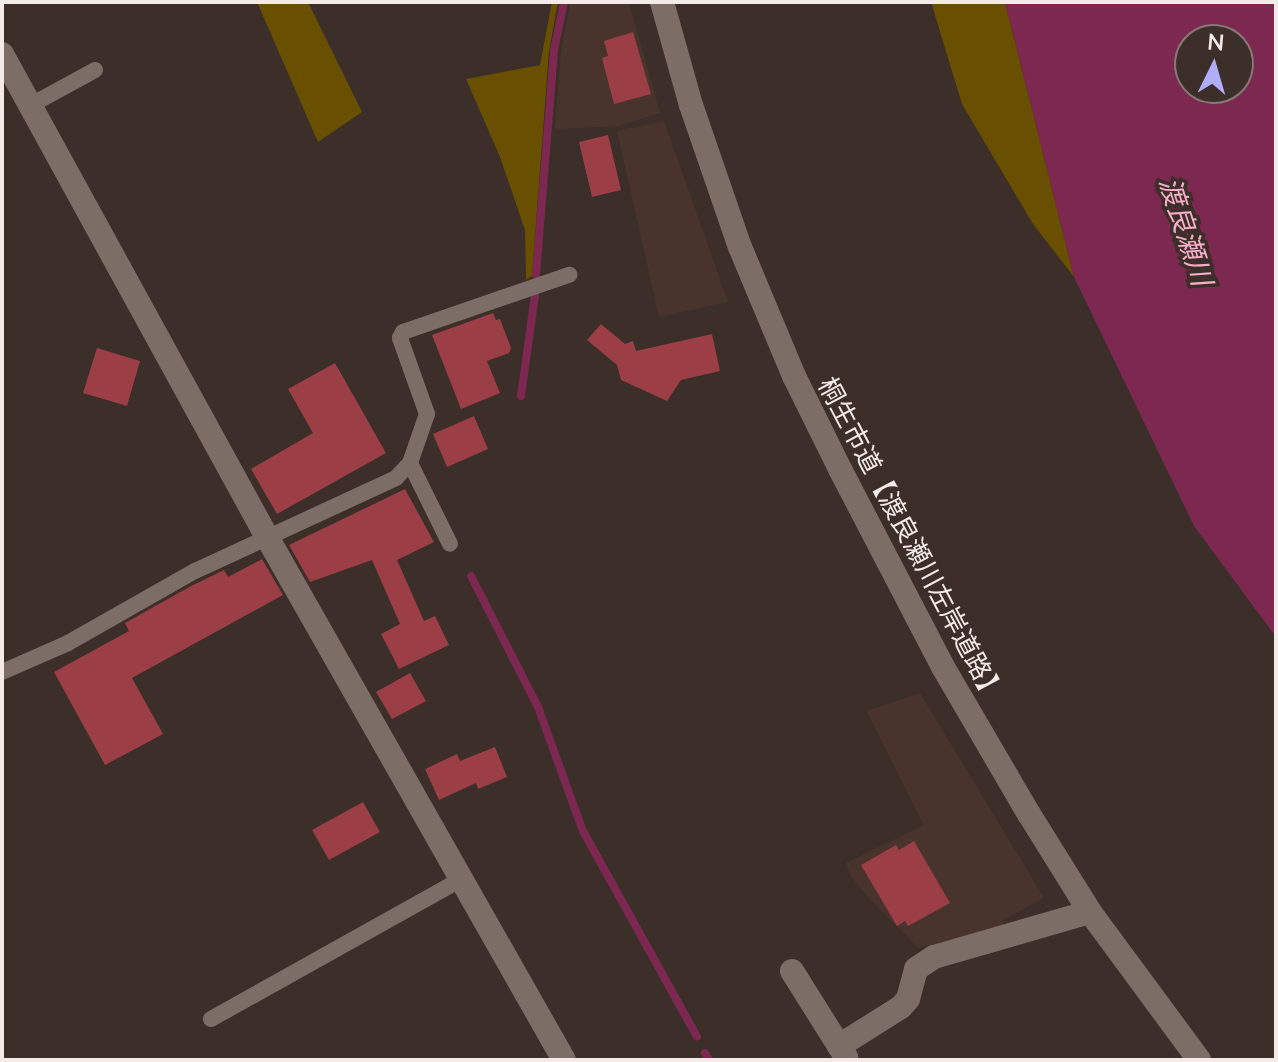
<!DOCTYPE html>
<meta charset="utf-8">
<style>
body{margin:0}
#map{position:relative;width:1278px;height:1062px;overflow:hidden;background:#3c2e29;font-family:Lato,"Noto Sans JP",sans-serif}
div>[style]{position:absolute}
.built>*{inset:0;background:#49342d}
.green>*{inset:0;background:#695000}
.water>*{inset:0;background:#7d2850}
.stream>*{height:8px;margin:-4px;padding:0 4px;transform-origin:4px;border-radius:4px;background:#7d2850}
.building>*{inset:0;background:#9c3e45}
.lane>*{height:16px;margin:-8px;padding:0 8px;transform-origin:8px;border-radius:8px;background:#7d6d67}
.street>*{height:24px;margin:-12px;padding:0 12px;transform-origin:12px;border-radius:12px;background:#7d6d67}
.secondary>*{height:24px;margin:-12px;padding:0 12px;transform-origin:12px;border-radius:12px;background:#7d6d67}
span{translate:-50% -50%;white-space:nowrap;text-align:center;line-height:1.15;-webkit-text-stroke:7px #3c2e29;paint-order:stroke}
.street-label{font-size:26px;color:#f4eae7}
.water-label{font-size:28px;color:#f6adc8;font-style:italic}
.frame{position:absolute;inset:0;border:4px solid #f4eae7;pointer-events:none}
.north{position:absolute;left:1174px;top:24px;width:80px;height:80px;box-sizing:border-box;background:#3c2e29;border:2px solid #867975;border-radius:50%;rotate:5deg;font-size:22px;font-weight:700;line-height:32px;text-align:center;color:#f4eae7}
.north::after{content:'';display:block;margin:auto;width:28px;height:36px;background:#b0adfa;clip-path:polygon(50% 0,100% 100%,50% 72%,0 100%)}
</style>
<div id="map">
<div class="built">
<div style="clip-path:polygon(570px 2px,629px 2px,660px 113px,619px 126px,555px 129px,561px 52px)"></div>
<div style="clip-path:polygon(664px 121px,728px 302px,659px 317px,617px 131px)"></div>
<div style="clip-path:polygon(920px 693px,1044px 898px,1002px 920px,1004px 927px,918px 948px,866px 895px,851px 876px,846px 863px,924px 825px,867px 711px)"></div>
</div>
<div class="green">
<div style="clip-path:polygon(257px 2px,308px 2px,362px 112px,318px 142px)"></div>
<div style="clip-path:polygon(552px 2px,558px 2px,549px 51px,532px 276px,526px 280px,525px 230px,500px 157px,466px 79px,540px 65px)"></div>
<div style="clip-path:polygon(931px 2px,1005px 2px,1074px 277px,1033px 224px,962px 104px)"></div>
</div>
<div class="water">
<div style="clip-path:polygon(evenodd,1005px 2px,1276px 2px,1276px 637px,1194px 526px,1074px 277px,1005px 2px,1190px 40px,1238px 40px,1238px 88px,1190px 88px,1190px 40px)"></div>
</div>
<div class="stream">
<div style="left:536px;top:275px;width:226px;rotate:-85.4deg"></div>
<div style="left:554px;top:50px;width:49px;rotate:-78.2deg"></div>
<div style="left:521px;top:396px;width:102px;rotate:-82.1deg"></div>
<div style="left:471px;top:576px;width:147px;rotate:62.9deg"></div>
<div style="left:538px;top:707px;width:132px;rotate:70.1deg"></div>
<div style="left:583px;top:831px;width:235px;rotate:61deg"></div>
<div style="left:705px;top:1053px;width:8px;rotate:60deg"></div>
</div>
<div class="building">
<div style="clip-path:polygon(633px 32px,651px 94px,614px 104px,602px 58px,608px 56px,604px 41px)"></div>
<div style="clip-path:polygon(608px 135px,621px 190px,592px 197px,579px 142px)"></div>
<div style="clip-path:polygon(493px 313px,496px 320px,500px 319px,511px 348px,509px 353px,487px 361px,500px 393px,461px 409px,432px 335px)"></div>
<div style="clip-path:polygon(601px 324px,625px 344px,633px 341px,636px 351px,712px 334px,720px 371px,681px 380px,667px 401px,621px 380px,617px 365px,587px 340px)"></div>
<div style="clip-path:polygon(97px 348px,140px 361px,127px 406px,83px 393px)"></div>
<div style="clip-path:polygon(335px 363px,386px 453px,277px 514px,251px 469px,313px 433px,288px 389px)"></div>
<div style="clip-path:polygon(474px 416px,488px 449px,447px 467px,433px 434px)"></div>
<div style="clip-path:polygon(405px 489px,434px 542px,397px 560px,424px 621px,435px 616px,449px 645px,399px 669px,381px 634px,400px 624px,372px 560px,310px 582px,289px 545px)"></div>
<div style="clip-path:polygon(262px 559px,283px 595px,132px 678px,163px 734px,105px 765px,54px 672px,129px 631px,125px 623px,191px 586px,224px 570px,228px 577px)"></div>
<div style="clip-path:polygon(410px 673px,426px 701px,392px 719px,376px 692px)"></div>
<div style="clip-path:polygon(495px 747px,507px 777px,478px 789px,476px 783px,439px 800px,425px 769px,457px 754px,460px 761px)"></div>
<div style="clip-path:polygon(363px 802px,380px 832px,329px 860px,312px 830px)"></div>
<div style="clip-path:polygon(914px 841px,950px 903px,908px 926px,905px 921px,897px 926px,861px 865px,896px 845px,899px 850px)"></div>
</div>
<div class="lane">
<div style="left:31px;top:105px;width:73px;rotate:-28.7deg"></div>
<div style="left:410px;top:463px;width:90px;rotate:63.7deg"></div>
<div style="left:2px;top:672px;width:72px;rotate:-23.7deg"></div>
<div style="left:68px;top:643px;width:146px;rotate:-29.6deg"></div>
<div style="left:195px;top:571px;width:221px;rotate:-24.8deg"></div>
<div style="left:396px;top:478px;width:21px;rotate:-47deg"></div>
<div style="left:410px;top:463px;width:52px;rotate:-70.9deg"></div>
<div style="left:427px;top:414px;width:81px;rotate:-109.6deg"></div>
<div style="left:400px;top:338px;width:7px;rotate:-63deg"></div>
<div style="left:403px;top:332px;width:176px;rotate:-19deg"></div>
<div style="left:211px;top:1019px;width:287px;rotate:-29.2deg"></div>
</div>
<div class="street">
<div style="left:2px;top:54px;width:551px;rotate:61.25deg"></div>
<div style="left:267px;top:537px;width:601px;rotate:60.41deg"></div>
<div style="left:792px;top:971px;width:102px;rotate:57.9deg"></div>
<div style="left:839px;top:1046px;width:73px;rotate:-32.2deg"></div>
<div style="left:901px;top:1007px;width:11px;rotate:-49deg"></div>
<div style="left:908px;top:999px;width:31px;rotate:-75deg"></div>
<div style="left:916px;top:969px;width:22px;rotate:-34deg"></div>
<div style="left:934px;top:957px;width:162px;rotate:-16.1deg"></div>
</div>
<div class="secondary">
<div style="left:662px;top:2px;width:107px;rotate:74.3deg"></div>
<div style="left:691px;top:105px;width:150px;rotate:71deg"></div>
<div style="left:740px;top:247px;width:140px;rotate:67.3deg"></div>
<div style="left:794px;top:376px;width:106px;rotate:63.7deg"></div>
<div style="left:841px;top:471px;width:221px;rotate:62.5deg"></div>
<div style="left:943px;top:667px;width:170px;rotate:59.7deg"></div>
<div style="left:1029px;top:814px;width:115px;rotate:58.1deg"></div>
<div style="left:1090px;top:912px;width:184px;rotate:53.6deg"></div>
</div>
<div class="street-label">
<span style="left:911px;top:540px;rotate:62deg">桐生市道【渡良瀬川左岸道路】</span>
</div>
<div class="water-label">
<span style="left:1187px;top:231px;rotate:72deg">渡良瀬川</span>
</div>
<div class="frame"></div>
<div class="north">N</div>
</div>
